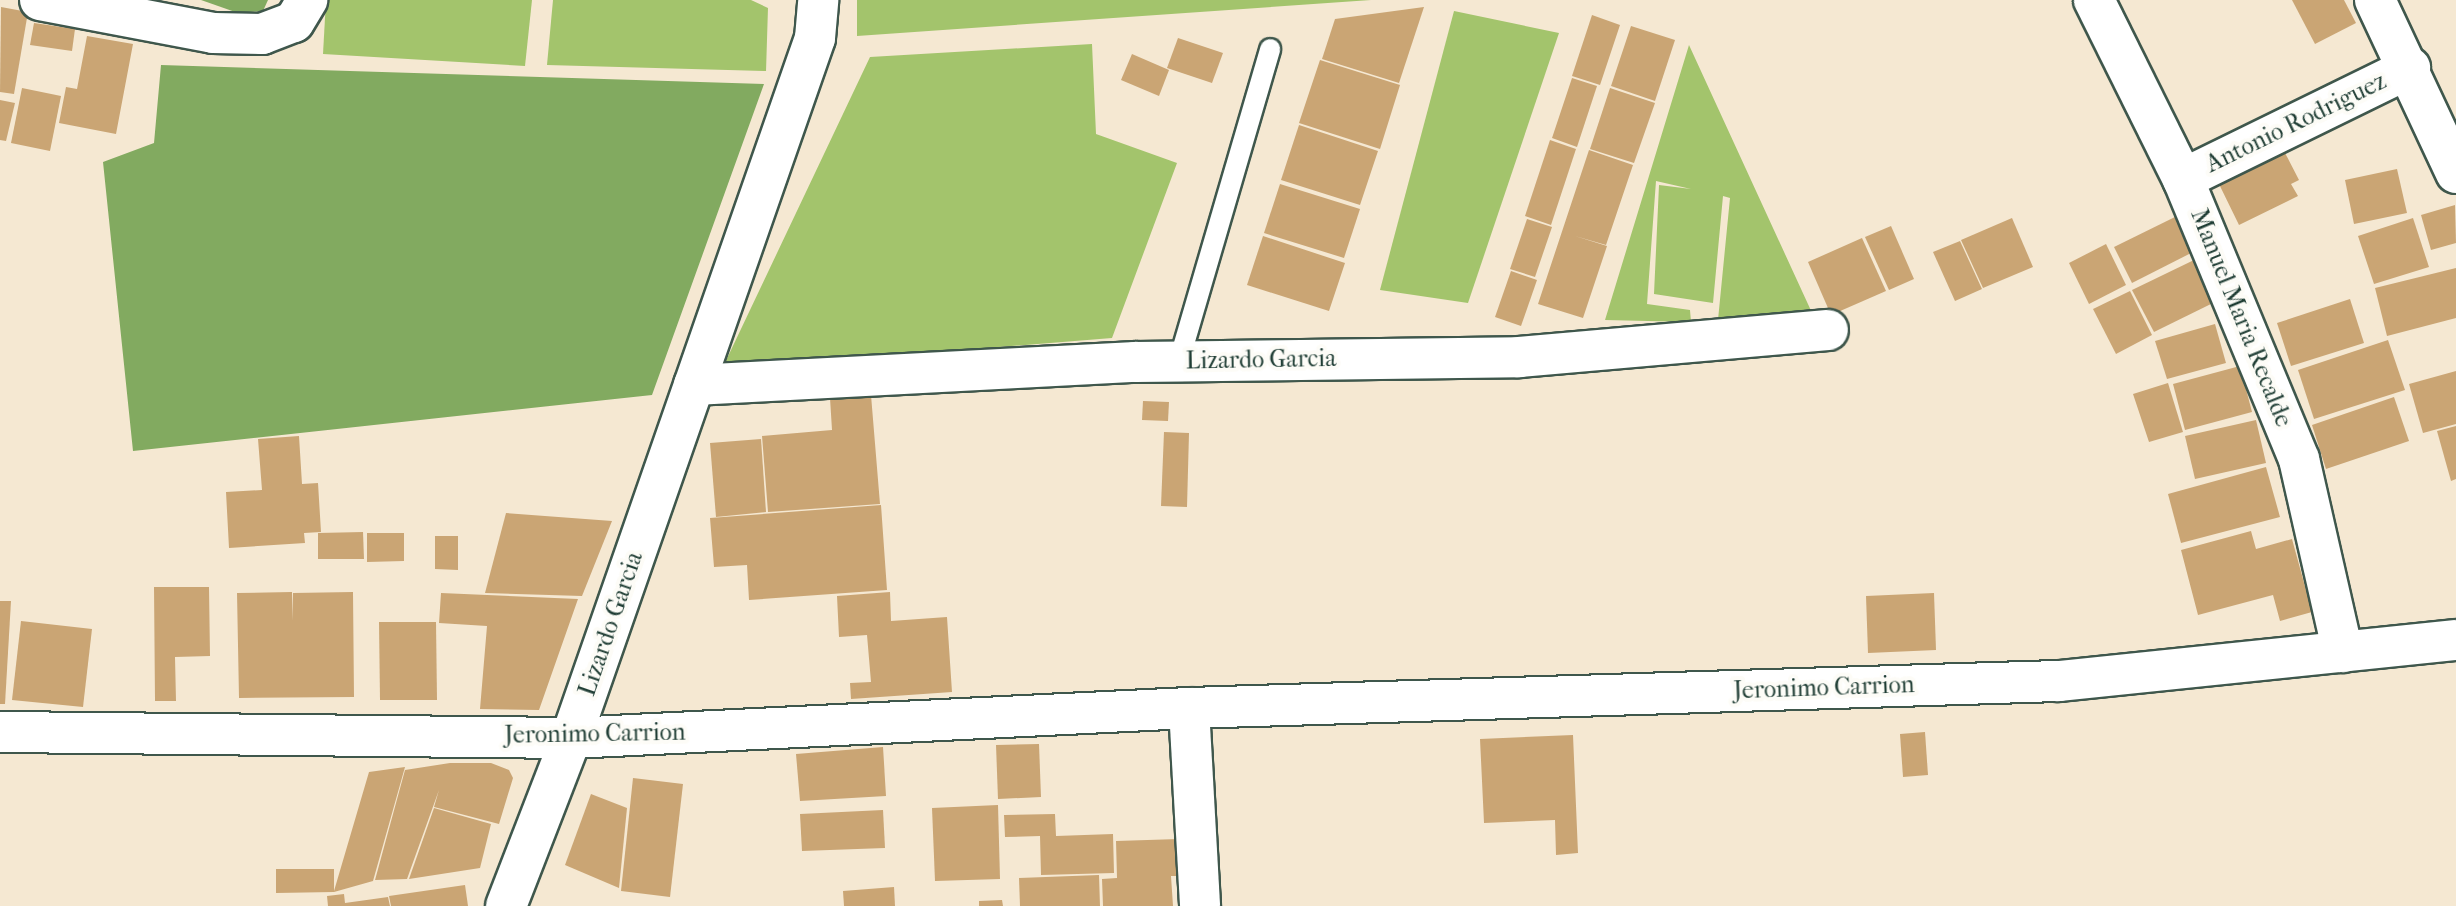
<!DOCTYPE html>
<style>
body{margin:0}
#map{position:relative;width:2456px;height:906px;overflow:hidden;background:#f5e8d2;font-family:"IM FELL French Canon",serif}
div>[style]{position:absolute}
.green>*{inset:0;background:#a3c46c}
.forest>*{inset:0;background:#82aa60}
.building>*{inset:0;background:#caa574}
.roads{filter:drop-shadow(2px 0 #3f574c) drop-shadow(-2px 0 #3f574c) drop-shadow(0 2px #3f574c) drop-shadow(0 -2px #3f574c)}
.service>*{height:20px;margin:-10px;padding:0 10px;transform-origin:10px;border-radius:10px;background:#fff}
.minor>*{height:40px;margin:-20px;padding:0 20px;transform-origin:20px;border-radius:20px;background:#fff}
span{translate:-50% -50%;white-space:nowrap;text-align:center;line-height:1.15;-webkit-text-stroke:8px #fdfcf7;paint-order:stroke}
.street-label{font-size:24px;color:#1f3d34}
</style>
<div id="map">
<div class="green">
<div style="clip-path:polygon(326px 0,532px 0,525px 66px,323px 54px)"></div>
<div style="clip-path:polygon(553px 0,751px 0,768px 8px,766px 71px,547px 65px)"></div>
<div style="clip-path:polygon(857px 0,1371px 0,857px 36px)"></div>
<div style="clip-path:polygon(1454px 11px,1559px 33px,1468px 303px,1380px 290px)"></div>
<div style="clip-path:polygon(1092px 44px,1096px 134px,1177px 163px,1112px 338px,722px 369px,870px 57px)"></div>
<div style="clip-path:polygon(1689px 45px,1813px 315px,1718px 320px,1730px 198px,1723px 196px,1713px 303px,1654px 294px,1659px 185px,1691px 189px,1656px 181px,1647px 304px,1690px 310px,1691px 322px,1605px 320px)"></div>
</div>
<div class="forest">
<div style="clip-path:polygon(201px 0,268px 0,263px 11px,238px 13px)"></div>
<div style="clip-path:polygon(161px 65px,764px 84px,652px 395px,133px 451px,103px 162px,154px 143px)"></div>
</div>
<div class="building">
<div style="clip-path:polygon(2292px 0,2344px 0,2356px 23px,2315px 44px)"></div>
<div style="clip-path:polygon(1px 7px,28px 12px,14px 94px,0 92px)"></div>
<div style="clip-path:polygon(1424px 7px,1399px 83px,1322px 59px,1335px 19px)"></div>
<div style="clip-path:polygon(1592px 15px,1620px 25px,1600px 85px,1572px 76px)"></div>
<div style="clip-path:polygon(34px 23px,75px 29px,72px 51px,30px 45px)"></div>
<div style="clip-path:polygon(1631px 26px,1675px 40px,1655px 101px,1611px 86px)"></div>
<div style="clip-path:polygon(87px 36px,133px 44px,116px 134px,59px 123px,66px 87px,77px 89px)"></div>
<div style="clip-path:polygon(1178px 38px,1223px 53px,1212px 83px,1167px 68px)"></div>
<div style="clip-path:polygon(1132px 54px,1169px 70px,1159px 96px,1121px 80px)"></div>
<div style="clip-path:polygon(1320px 60px,1400px 85px,1380px 149px,1299px 123px)"></div>
<div style="clip-path:polygon(1572px 78px,1597px 86px,1577px 147px,1552px 138px)"></div>
<div style="clip-path:polygon(22px 88px,61px 96px,50px 151px,11px 143px)"></div>
<div style="clip-path:polygon(1610px 88px,1655px 103px,1634px 163px,1590px 149px)"></div>
<div style="clip-path:polygon(0 100px,15px 103px,6px 141px,0 140px)"></div>
<div style="clip-path:polygon(1299px 125px,1378px 151px,1360px 205px,1281px 180px)"></div>
<div style="clip-path:polygon(1550px 140px,1576px 149px,1551px 225px,1525px 216px)"></div>
<div style="clip-path:polygon(2283px 149px,2299px 180px,2291px 184px,2298px 196px,2239px 225px,2218px 182px)"></div>
<div style="clip-path:polygon(1589px 150px,1633px 165px,1606px 245px,1575px 236px,1607px 246px,1583px 318px,1538px 304px)"></div>
<div style="clip-path:polygon(2397px 169px,2407px 213px,2354px 224px,2345px 180px)"></div>
<div style="clip-path:polygon(1280px 184px,1360px 209px,1344px 258px,1264px 233px)"></div>
<div style="clip-path:polygon(2455px 205px,2456px 243px,2431px 250px,2421px 215px)"></div>
<div style="clip-path:polygon(2179px 215px,2197px 250px,2132px 283px,2114px 247px)"></div>
<div style="clip-path:polygon(2012px 218px,2033px 267px,1983px 288px,1961px 240px)"></div>
<div style="clip-path:polygon(2413px 218px,2429px 267px,2374px 284px,2358px 236px)"></div>
<div style="clip-path:polygon(1527px 219px,1552px 227px,1535px 277px,1510px 269px)"></div>
<div style="clip-path:polygon(1891px 226px,1914px 279px,1889px 290px,1865px 237px)"></div>
<div style="clip-path:polygon(1263px 236px,1345px 263px,1329px 311px,1247px 285px)"></div>
<div style="clip-path:polygon(1862px 238px,1886px 291px,1831px 315px,1808px 262px)"></div>
<div style="clip-path:polygon(1960px 241px,1982px 289px,1955px 301px,1933px 252px)"></div>
<div style="clip-path:polygon(2106px 244px,2126px 285px,2089px 304px,2069px 263px)"></div>
<div style="clip-path:polygon(2194px 260px,2215px 302px,2154px 332px,2132px 290px)"></div>
<div style="clip-path:polygon(2456px 268px,2456px 318px,2387px 336px,2375px 288px)"></div>
<div style="clip-path:polygon(1511px 271px,1537px 280px,1521px 326px,1495px 317px)"></div>
<div style="clip-path:polygon(2130px 291px,2152px 335px,2116px 354px,2093px 309px)"></div>
<div style="clip-path:polygon(2350px 299px,2364px 343px,2291px 366px,2277px 323px)"></div>
<div style="clip-path:polygon(2215px 324px,2226px 363px,2167px 379px,2155px 341px)"></div>
<div style="clip-path:polygon(2388px 340px,2405px 390px,2314px 419px,2298px 370px)"></div>
<div style="clip-path:polygon(2240px 366px,2252px 412px,2185px 430px,2173px 384px)"></div>
<div style="clip-path:polygon(2456px 371px,2456px 424px,2423px 433px,2409px 384px)"></div>
<div style="clip-path:polygon(2168px 383px,2183px 432px,2149px 442px,2133px 394px)"></div>
<div style="clip-path:polygon(871px 395px,880px 504px,768px 512px,762px 436px,832px 430px,830px 398px)"></div>
<div style="clip-path:polygon(2394px 397px,2409px 441px,2326px 469px,2312px 425px)"></div>
<div style="clip-path:polygon(1143px 401px,1169px 402px,1168px 421px,1142px 420px)"></div>
<div style="clip-path:polygon(2256px 420px,2266px 463px,2195px 479px,2185px 436px)"></div>
<div style="clip-path:polygon(2456px 426px,2456px 479px,2451px 481px,2437px 431px)"></div>
<div style="clip-path:polygon(1164px 432px,1189px 433px,1187px 507px,1161px 506px)"></div>
<div style="clip-path:polygon(299px 436px,302px 484px,318px 483px,321px 532px,304px 533px,305px 543px,229px 548px,226px 492px,262px 490px,258px 439px)"></div>
<div style="clip-path:polygon(761px 439px,766px 512px,716px 517px,710px 443px)"></div>
<div style="clip-path:polygon(2266px 467px,2280px 517px,2181px 543px,2168px 494px)"></div>
<div style="clip-path:polygon(881px 505px,887px 590px,749px 600px,747px 565px,714px 567px,710px 518px)"></div>
<div style="clip-path:polygon(506px 513px,612px 521px,582px 596px,485px 593px)"></div>
<div style="clip-path:polygon(2251px 531px,2256px 549px,2292px 539px,2312px 612px,2280px 621px,2273px 595px,2198px 615px,2181px 550px)"></div>
<div style="clip-path:polygon(363px 532px,364px 559px,318px 559px,318px 533px)"></div>
<div style="clip-path:polygon(367px 533px,404px 533px,404px 561px,367px 562px)"></div>
<div style="clip-path:polygon(435px 536px,458px 536px,458px 570px,435px 569px)"></div>
<div style="clip-path:polygon(154px 587px,209px 587px,210px 656px,175px 657px,176px 701px,155px 701px)"></div>
<div style="clip-path:polygon(292px 592px,292px 621px,293px 593px,353px 592px,354px 697px,239px 698px,237px 593px)"></div>
<div style="clip-path:polygon(890px 592px,891px 621px,947px 617px,952px 692px,851px 699px,850px 683px,871px 682px,867px 635px,839px 637px,837px 596px)"></div>
<div style="clip-path:polygon(441px 593px,578px 599px,539px 710px,480px 709px,487px 626px,439px 623px)"></div>
<div style="clip-path:polygon(1934px 593px,1936px 650px,1868px 653px,1866px 596px)"></div>
<div style="clip-path:polygon(0 601px,11px 601px,5px 704px,0 704px)"></div>
<div style="clip-path:polygon(21px 621px,92px 629px,83px 707px,12px 700px)"></div>
<div style="clip-path:polygon(379px 622px,436px 622px,437px 700px,380px 700px)"></div>
<div style="clip-path:polygon(1925px 732px,1928px 775px,1903px 777px,1900px 734px)"></div>
<div style="clip-path:polygon(1573px 735px,1578px 853px,1556px 855px,1555px 820px,1484px 823px,1480px 739px)"></div>
<div style="clip-path:polygon(1039px 744px,1041px 797px,998px 799px,996px 745px)"></div>
<div style="clip-path:polygon(883px 747px,886px 796px,800px 801px,796px 754px)"></div>
<div style="clip-path:polygon(450px 763px,491px 763px,509px 770px,513px 778px,499px 824px,434px 807px,439px 790px,407px 879px,375px 880px,405px 770px)"></div>
<div style="clip-path:polygon(405px 767px,373px 881px,334px 892px,276px 893px,276px 869px,334px 869px,334px 891px,369px 772px)"></div>
<div style="clip-path:polygon(633px 778px,683px 784px,670px 897px,621px 891px)"></div>
<div style="clip-path:polygon(591px 794px,627px 808px,619px 888px,565px 865px)"></div>
<div style="clip-path:polygon(998px 805px,1000px 879px,935px 881px,932px 808px)"></div>
<div style="clip-path:polygon(434px 808px,491px 824px,480px 868px,409px 879px)"></div>
<div style="clip-path:polygon(883px 810px,885px 848px,802px 851px,800px 814px)"></div>
<div style="clip-path:polygon(1055px 814px,1056px 836px,1113px 834px,1114px 873px,1041px 875px,1040px 836px,1005px 837px,1004px 815px)"></div>
<div style="clip-path:polygon(1179px 839px,1180px 876px,1171px 876px,1173px 906px,1103px 906px,1102px 879px,1117px 878px,1116px 841px)"></div>
<div style="clip-path:polygon(1099px 875px,1100px 906px,1020px 906px,1019px 878px)"></div>
<div style="clip-path:polygon(465px 885px,468px 906px,391px 906px,389px 896px)"></div>
<div style="clip-path:polygon(894px 887px,895px 906px,844px 906px,843px 891px)"></div>
<div style="clip-path:polygon(344px 894px,345px 903px,388px 897px,390px 906px,328px 906px,327px 896px)"></div>
<div style="clip-path:polygon(1002px 900px,1003px 906px,979px 906px,979px 901px)"></div>
</div>
<div class="roads">
<div class="service">
<div style="left:1179px;top:361px;width:325px;rotate:-73.7deg"></div>
</div>
<div class="minor">
<div style="left:40px;top:0;width:176px;rotate:10.8deg"></div>
<div style="left:213px;top:33px;width:49px;rotate:1.2deg"></div>
<div style="left:262px;top:34px;width:34px;rotate:-21deg"></div>
<div style="left:294px;top:22px;width:26px;rotate:-59deg"></div>
<div style="left:2094px;top:0;width:200px;rotate:63.6deg"></div>
<div style="left:2183px;top:179px;width:303px;rotate:67.5deg"></div>
<div style="left:2299px;top:459px;width:198px;rotate:77.2deg"></div>
<div style="left:2375px;top:0;width:191px;rotate:64.9deg"></div>
<div style="left:2183px;top:179px;width:253px;rotate:-26.1deg"></div>
<div style="left:694px;top:385px;width:442px;rotate:-3deg"></div>
<div style="left:1135px;top:362px;width:384px;rotate:-0.7deg"></div>
<div style="left:1519px;top:357px;width:310px;rotate:-5deg"></div>
<div style="left:1189px;top:708px;width:198px;rotate:86.8deg"></div>
<div style="left:0;top:732px;width:571px;rotate:0.6deg"></div>
<div style="left:571px;top:738px;width:619px;rotate:-2.78deg"></div>
<div style="left:1189px;top:708px;width:870px;rotate:-1.78deg"></div>
<div style="left:2059px;top:681px;width:399px;rotate:-5.9deg"></div>
<div style="left:506px;top:906px;width:180px;rotate:-68.8deg"></div>
<div style="left:571px;top:738px;width:741px;rotate:-70.78deg"></div>
<div style="left:815px;top:38px;width:38px;rotate:-85deg"></div>
</div>
</div>
<div class="street-label">
<span style="left:2296px;top:123px;rotate:-26deg">Antonio Rodriguez</span>
<span style="left:2241px;top:318px;rotate:68deg">Manuel Maria Recalde</span>
<span style="left:1261px;top:360px;rotate:-1deg">Lizardo Garcia</span>
<span style="left:611px;top:624px;rotate:-71deg">Lizardo Garcia</span>
<span style="left:1824px;top:688px;rotate:-2deg">Jeronimo Carrion</span>
<span style="left:595px;top:734px;rotate:-1deg">Jeronimo Carrion</span>
</div>
</div>
